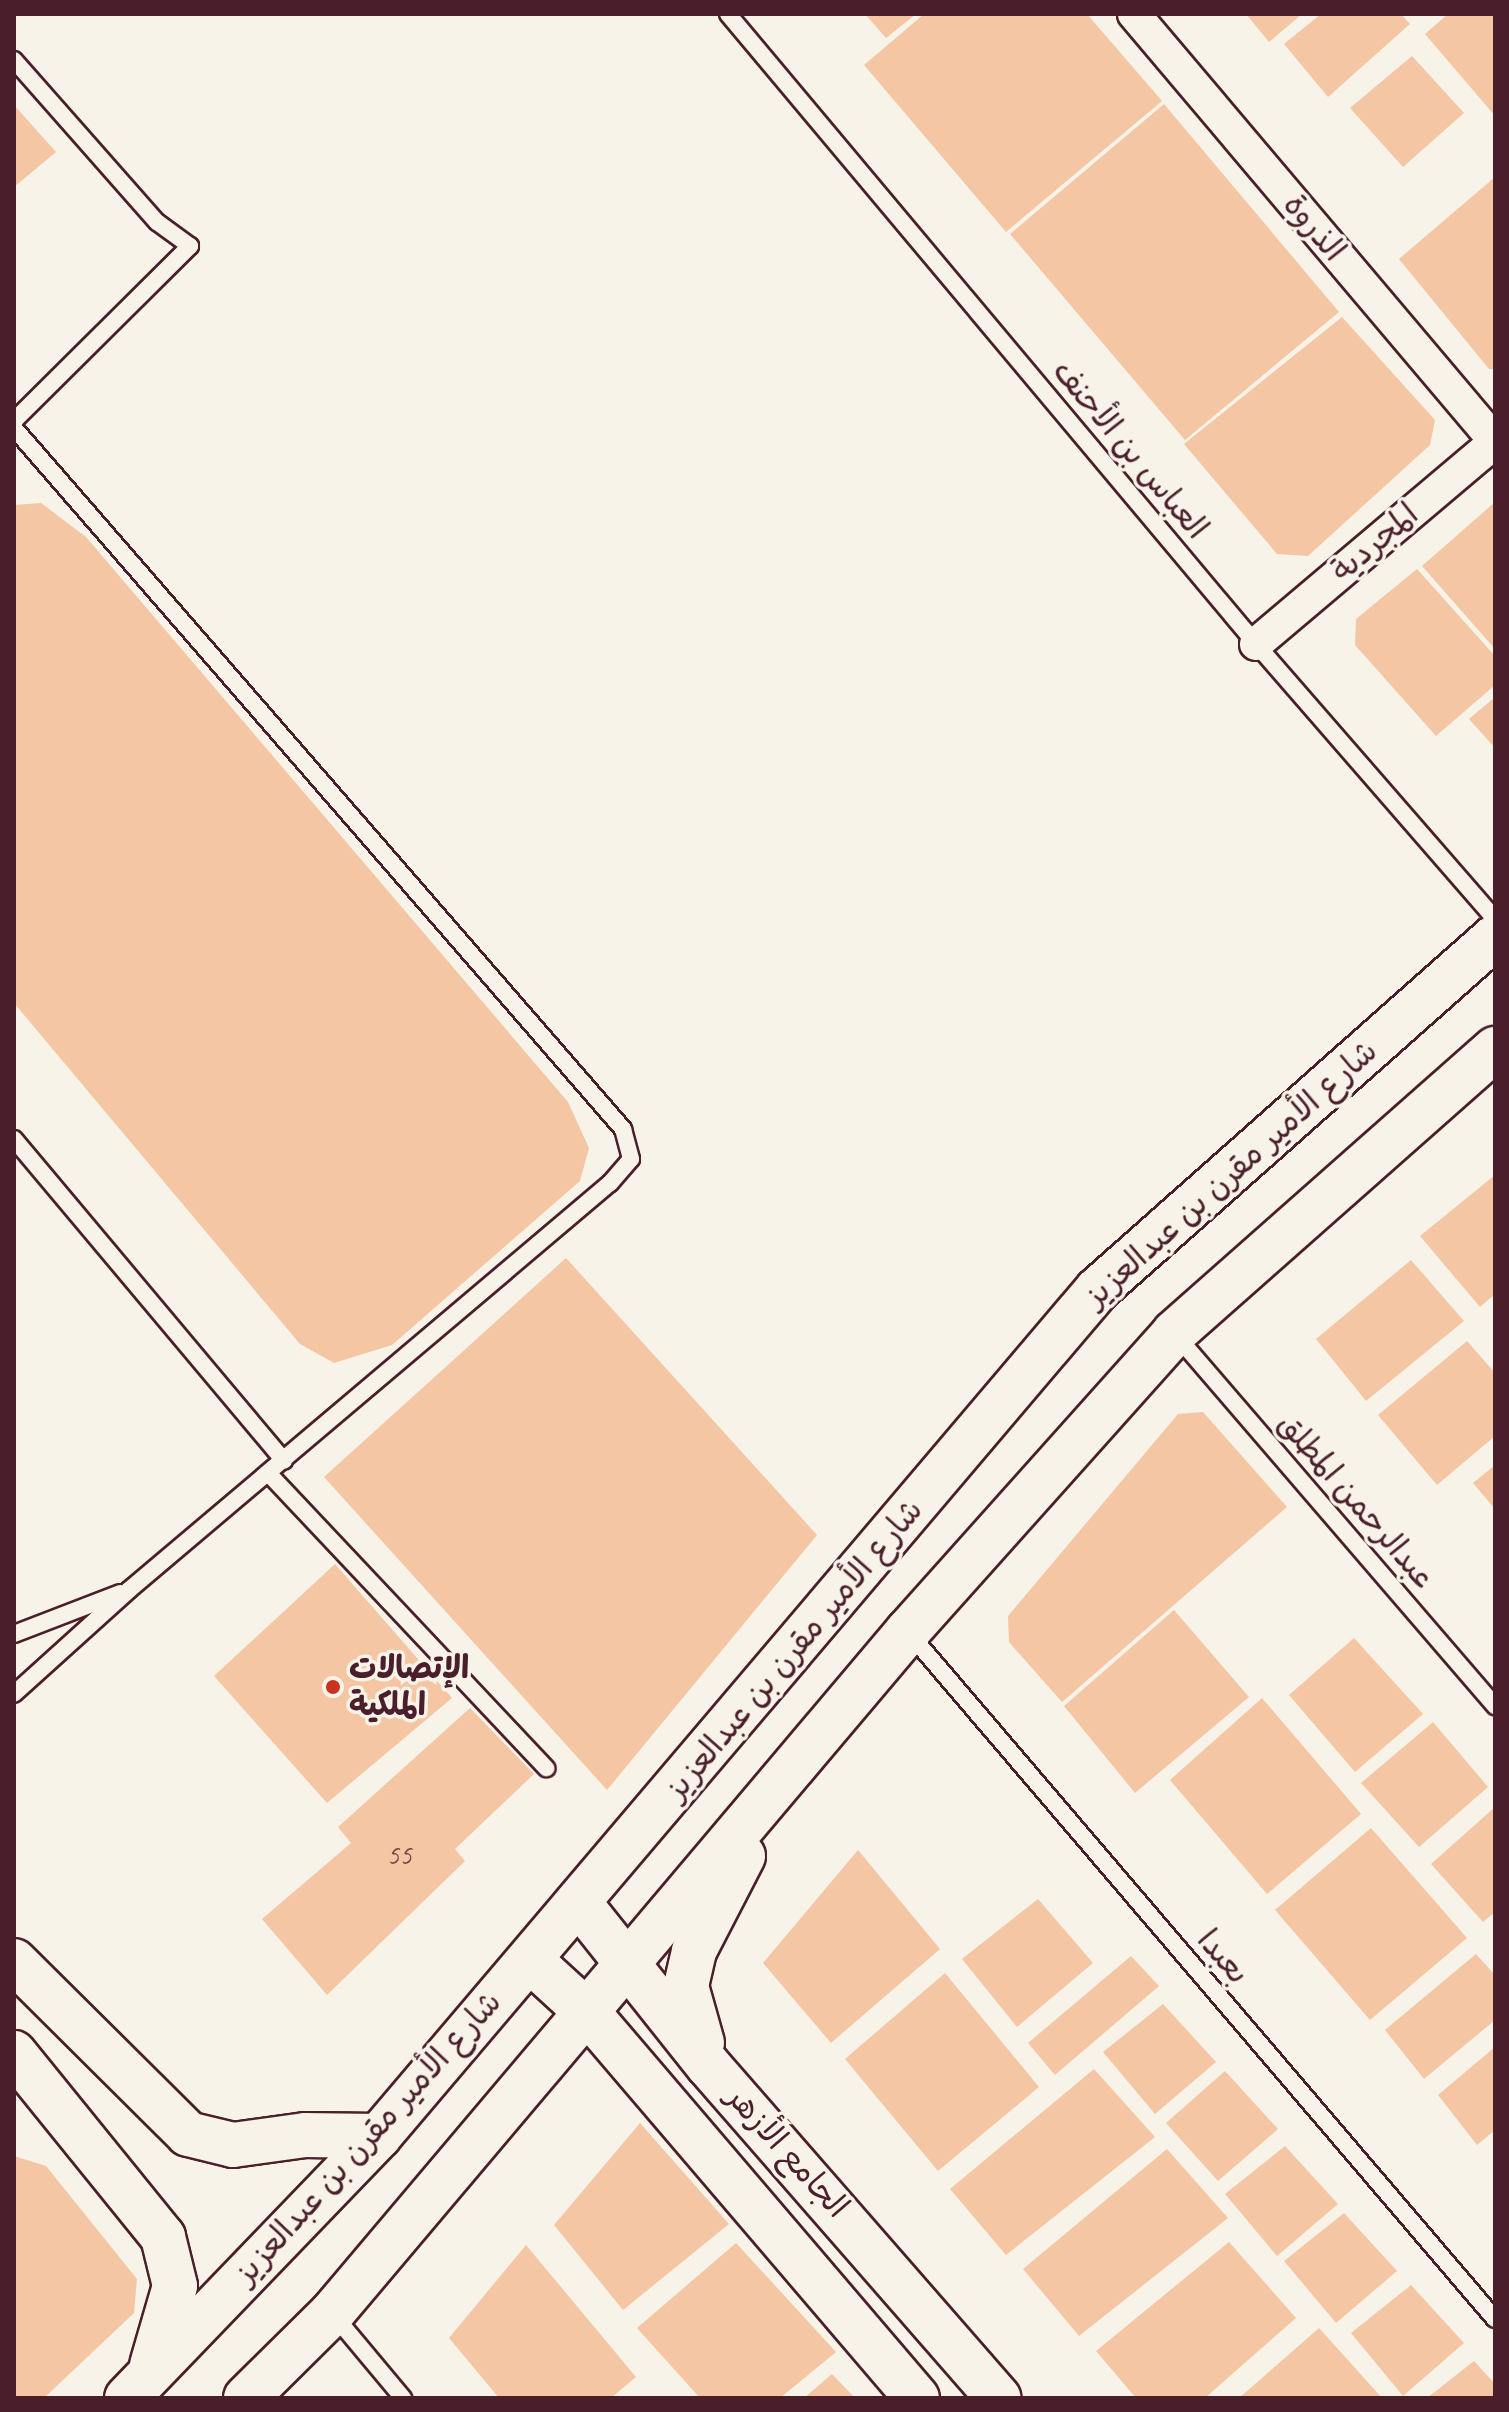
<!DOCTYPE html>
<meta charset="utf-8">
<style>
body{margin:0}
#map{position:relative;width:1509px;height:2412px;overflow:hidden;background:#f7f3e8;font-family:Caveat,"Playpen Sans Arabic",sans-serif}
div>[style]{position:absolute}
.building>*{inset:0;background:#f4c6a3}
.roads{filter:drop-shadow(2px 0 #4a1f2b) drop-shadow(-2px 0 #4a1f2b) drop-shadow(0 2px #4a1f2b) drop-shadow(0 -2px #4a1f2b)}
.lane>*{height:16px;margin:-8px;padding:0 8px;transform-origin:8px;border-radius:8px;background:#f7f3e8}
.street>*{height:32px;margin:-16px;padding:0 16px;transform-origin:16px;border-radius:16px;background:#f7f3e8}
.secondary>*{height:44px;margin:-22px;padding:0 22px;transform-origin:22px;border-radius:22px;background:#f7f3e8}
.dots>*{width:22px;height:22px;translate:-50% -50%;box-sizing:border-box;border:4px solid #f7f3e8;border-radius:50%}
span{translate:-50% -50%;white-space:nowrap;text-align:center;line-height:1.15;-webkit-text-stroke:7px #f7f3e8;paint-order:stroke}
.number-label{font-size:28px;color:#744949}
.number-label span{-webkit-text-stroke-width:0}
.street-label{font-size:32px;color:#4a1f2b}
.poi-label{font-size:32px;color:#4a1f2b;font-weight:700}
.left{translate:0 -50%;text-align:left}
.frame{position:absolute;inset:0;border:16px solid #4a1f2b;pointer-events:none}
</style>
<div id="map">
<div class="building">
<div style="clip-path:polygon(865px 14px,916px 14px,886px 38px)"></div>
<div style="clip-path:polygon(924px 14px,1087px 14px,1162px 101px,1006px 232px,864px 65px)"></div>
<div style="clip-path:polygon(1246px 14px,1302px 14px,1269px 42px)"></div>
<div style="clip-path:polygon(1321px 14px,1401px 14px,1410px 24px,1328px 97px,1284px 44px)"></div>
<div style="clip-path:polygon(1448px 14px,1495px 14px,1495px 116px,1425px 34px)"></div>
<div style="clip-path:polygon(1412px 56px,1464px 113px,1403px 167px,1350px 108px)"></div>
<div style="clip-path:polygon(1164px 104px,1339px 312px,1185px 440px,1010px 234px)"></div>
<div style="clip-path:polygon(14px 105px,56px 152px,14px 187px)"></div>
<div style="clip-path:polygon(1495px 177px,1495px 369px,1489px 369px,1399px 259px)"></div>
<div style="clip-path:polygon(1342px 317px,1435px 420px,1430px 445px,1308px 556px,1277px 554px,1184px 444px)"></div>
<div style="clip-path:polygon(1495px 502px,1495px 649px,1422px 566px)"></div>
<div style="clip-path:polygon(41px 503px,86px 537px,568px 1102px,589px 1148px,580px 1181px,392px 1345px,334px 1363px,300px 1344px,14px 1003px,14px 505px)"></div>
<div style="clip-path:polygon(1417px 569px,1495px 656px,1495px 685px,1436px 736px,1355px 645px,1356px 619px)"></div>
<div style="clip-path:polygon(1495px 697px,1495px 748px,1469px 719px)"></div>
<div style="clip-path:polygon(1495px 1175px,1495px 1294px,1480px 1307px,1420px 1236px)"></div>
<div style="clip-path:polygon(566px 1258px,817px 1535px,607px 1790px,324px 1477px)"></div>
<div style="clip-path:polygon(1411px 1260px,1464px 1321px,1366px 1401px,1316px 1339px)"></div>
<div style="clip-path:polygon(1467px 1341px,1495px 1373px,1495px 1436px,1437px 1485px,1378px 1415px)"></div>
<div style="clip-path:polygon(1203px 1412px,1287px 1507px,1062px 1702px,1009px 1642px,1008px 1616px,1178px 1414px)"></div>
<div style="clip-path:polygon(1495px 1465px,1495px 1509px,1473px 1483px)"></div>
<div style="clip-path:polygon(335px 1564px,452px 1698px,327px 1803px,214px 1676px)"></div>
<div style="clip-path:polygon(1174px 1610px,1249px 1697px,1135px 1793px,1064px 1706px)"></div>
<div style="clip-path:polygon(1354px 1638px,1423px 1714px,1355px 1772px,1289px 1695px)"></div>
<div style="clip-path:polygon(1262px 1698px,1361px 1814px,1267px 1894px,1170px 1780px)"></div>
<div style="clip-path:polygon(470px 1708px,534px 1774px,455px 1849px,465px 1861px,327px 1995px,262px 1919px,351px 1843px,338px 1827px)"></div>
<div style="clip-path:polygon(1433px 1722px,1488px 1787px,1419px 1847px,1361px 1783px)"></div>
<div style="clip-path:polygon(1495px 1807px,1495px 1912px,1483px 1922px,1431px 1864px)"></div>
<div style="clip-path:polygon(1371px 1828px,1467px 1938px,1370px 2020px,1275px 1910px)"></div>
<div style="clip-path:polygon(858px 1850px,940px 1949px,831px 2043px,763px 1963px)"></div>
<div style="clip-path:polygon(1038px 1899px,1093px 1963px,1017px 2027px,962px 1959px)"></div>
<div style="clip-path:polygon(1476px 1954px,1495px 1975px,1495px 2020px,1424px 2079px,1385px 2030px)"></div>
<div style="clip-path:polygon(1131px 1956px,1159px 1986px,1055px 2075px,1028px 2043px)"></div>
<div style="clip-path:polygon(945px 1973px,1039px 2087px,938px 2171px,845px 2059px)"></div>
<div style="clip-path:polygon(1163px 2004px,1216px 2062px,1155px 2114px,1103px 2052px)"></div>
<div style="clip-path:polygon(1495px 2047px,1495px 2130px,1477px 2145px,1438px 2095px)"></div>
<div style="clip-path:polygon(1094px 2069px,1155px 2137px,1006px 2255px,950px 2189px)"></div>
<div style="clip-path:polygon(1225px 2071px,1278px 2129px,1218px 2181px,1166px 2123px)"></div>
<div style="clip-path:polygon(640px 2123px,729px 2224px,623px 2310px,554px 2225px)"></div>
<div style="clip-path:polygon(1285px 2146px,1338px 2204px,1277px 2256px,1225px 2194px)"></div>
<div style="clip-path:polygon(1167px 2149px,1228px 2218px,1079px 2336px,1023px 2269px)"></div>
<div style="clip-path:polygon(14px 2156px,46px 2166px,137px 2279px,134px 2313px,44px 2398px,14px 2398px)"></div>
<div style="clip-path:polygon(1344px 2213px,1397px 2271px,1336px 2323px,1284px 2261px)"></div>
<div style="clip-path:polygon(1229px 2242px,1296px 2318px,1205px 2398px,1136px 2398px,1096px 2351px)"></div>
<div style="clip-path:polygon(736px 2243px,836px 2352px,780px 2398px,700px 2398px,637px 2328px)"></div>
<div style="clip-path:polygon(526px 2245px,636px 2377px,611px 2398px,499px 2398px,449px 2338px)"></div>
<div style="clip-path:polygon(1411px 2285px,1464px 2343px,1403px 2396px,1351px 2333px)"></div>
<div style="clip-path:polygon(1319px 2328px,1382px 2398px,1239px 2398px)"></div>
<div style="clip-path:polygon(1474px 2361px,1495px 2384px,1495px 2398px,1427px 2398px)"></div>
<div style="clip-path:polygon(832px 2374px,855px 2398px,804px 2398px)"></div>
</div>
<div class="roads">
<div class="lane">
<div style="left:728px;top:14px;width:822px;rotate:50.03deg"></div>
<div style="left:1256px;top:644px;width:364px;rotate:49deg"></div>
<div style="left:14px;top:60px;width:216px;rotate:48.6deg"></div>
<div style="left:157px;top:222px;width:41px;rotate:36deg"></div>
<div style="left:190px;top:246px;width:248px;rotate:135.2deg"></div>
<div style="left:14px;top:428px;width:929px;rotate:49.02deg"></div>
<div style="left:623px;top:1129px;width:31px;rotate:75deg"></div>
<div style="left:631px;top:1159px;width:32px;rotate:131deg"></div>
<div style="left:610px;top:1183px;width:630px;rotate:139.76deg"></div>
<div style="left:129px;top:1590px;width:155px;rotate:137.9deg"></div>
<div style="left:14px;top:1139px;width:420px;rotate:50deg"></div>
<div style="left:1175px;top:1334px;width:491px;rotate:49.3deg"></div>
<div style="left:270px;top:1475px;width:403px;rotate:46.7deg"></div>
<div style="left:909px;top:1633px;width:902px;rotate:49.5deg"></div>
<div style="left:14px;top:1634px;width:114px;rotate:-21.1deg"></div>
<div style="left:332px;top:2313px;width:111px;rotate:50.1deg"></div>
</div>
<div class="street">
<div style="left:1134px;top:14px;width:559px;rotate:49.79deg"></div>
<div style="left:1256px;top:644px;width:313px;rotate:-40.2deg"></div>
</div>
<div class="secondary">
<div style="left:579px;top:1903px;width:207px;rotate:51.5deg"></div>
<div style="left:708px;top:2065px;width:442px;rotate:48.9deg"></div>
<div style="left:530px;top:1960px;width:80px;rotate:42.5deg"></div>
<div style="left:589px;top:2014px;width:505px;rotate:49.5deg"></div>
<div style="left:14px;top:1961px;width:245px;rotate:44.8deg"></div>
<div style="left:188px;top:2134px;width:46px;rotate:13.7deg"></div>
<div style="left:233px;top:2145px;width:73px;rotate:-7.9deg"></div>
<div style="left:305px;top:2135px;width:74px;rotate:0.8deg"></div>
<div style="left:702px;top:2043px;width:59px;rotate:-105.7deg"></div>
<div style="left:686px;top:1986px;width:36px;rotate:-77deg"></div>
<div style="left:694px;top:1951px;width:107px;rotate:-62.7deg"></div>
<div style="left:14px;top:2053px;width:237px;rotate:51deg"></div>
<div style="left:163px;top:2237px;width:50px;rotate:76.2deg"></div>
<div style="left:175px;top:2286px;width:82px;rotate:106.2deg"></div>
<div style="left:127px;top:2398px;width:364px;rotate:-46.1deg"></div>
<div style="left:379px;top:2136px;width:1110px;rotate:-49.68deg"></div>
<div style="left:1097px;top:1290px;width:532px;rotate:-41.57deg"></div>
<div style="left:246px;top:2398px;width:121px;rotate:-44.7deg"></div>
<div style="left:332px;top:2313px;width:893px;rotate:-49.82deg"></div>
<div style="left:908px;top:1631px;width:399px;rotate:-48.2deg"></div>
<div style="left:1174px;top:1333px;width:429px;rotate:-41.5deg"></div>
</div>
</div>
<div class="dots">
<div style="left:333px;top:1687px;background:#c8321e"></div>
</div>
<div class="number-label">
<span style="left:399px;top:1855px">55</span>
</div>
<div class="street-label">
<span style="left:1314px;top:228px;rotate:50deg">الذروة</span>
<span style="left:1130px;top:450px;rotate:50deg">العباس بن الأحنف</span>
<span style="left:1375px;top:543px;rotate:-40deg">المجردية</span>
<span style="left:1231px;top:1174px;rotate:-42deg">شارع الأمير مقرن بن عبدالعزيز</span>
<span style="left:1356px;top:1501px;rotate:49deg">عبدالرحمن المطلق</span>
<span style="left:794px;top:1650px;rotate:-50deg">شارع الأمير مقرن بن عبدالعزيز</span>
<span style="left:1223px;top:1957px;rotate:49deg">بعبدا</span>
<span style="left:368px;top:2138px;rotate:-48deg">شارع الأمير مقرن بن عبدالعزيز</span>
<span style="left:787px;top:2152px;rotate:48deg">الجامع الأزهر</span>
</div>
<div class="poi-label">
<span class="left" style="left:349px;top:1687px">الإتصالات<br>الملكية</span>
</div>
<div class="frame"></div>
</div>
